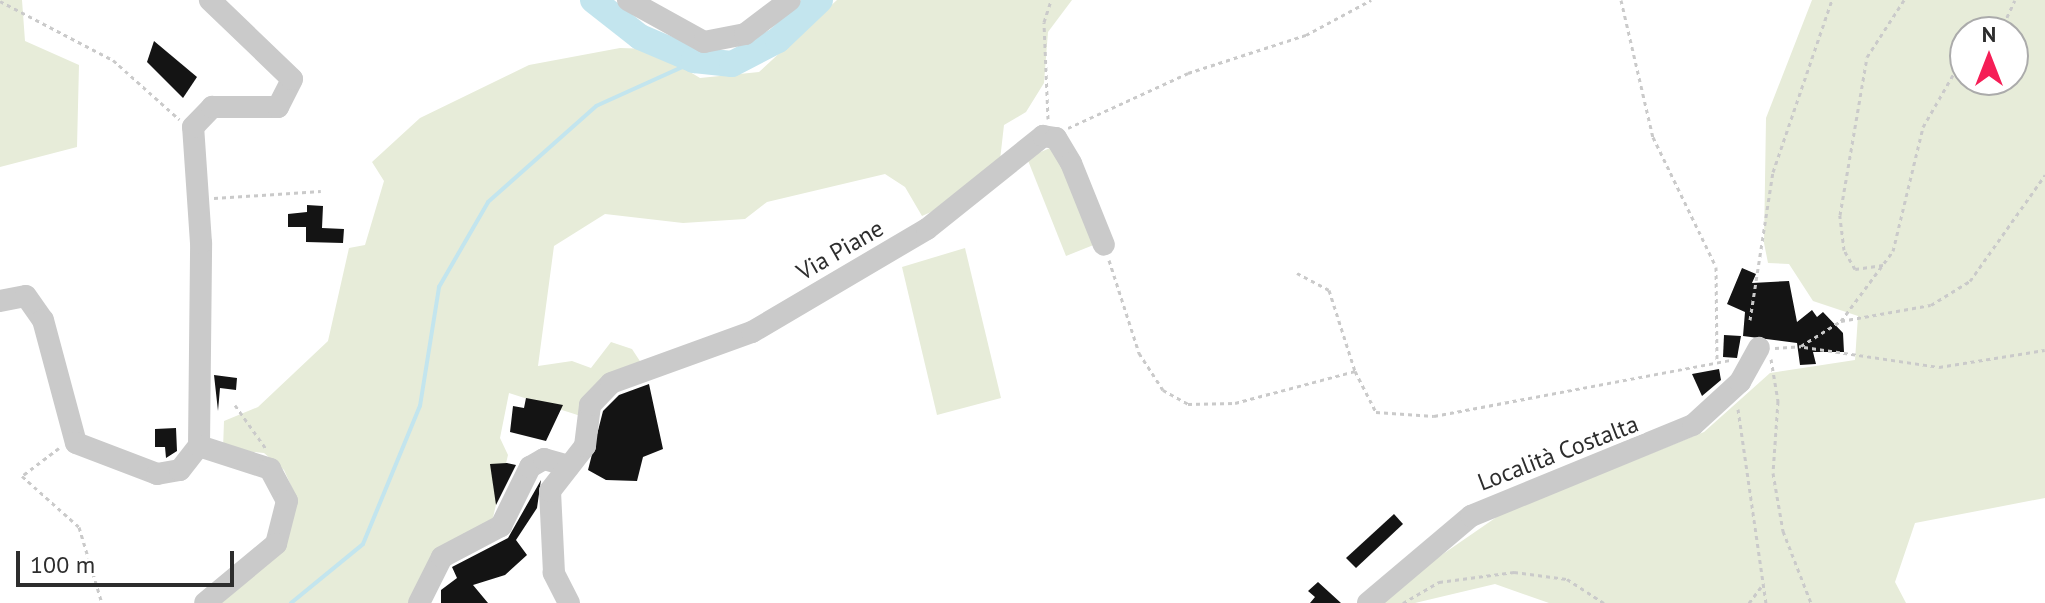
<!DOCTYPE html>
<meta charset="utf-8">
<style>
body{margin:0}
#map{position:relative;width:2045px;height:603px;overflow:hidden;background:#fff;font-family:"PT Sans",sans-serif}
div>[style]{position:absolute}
.green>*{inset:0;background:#e7ecd9}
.stream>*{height:4px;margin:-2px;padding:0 2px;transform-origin:2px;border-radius:2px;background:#c3e5ee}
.river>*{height:26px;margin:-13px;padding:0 13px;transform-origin:13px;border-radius:13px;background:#c3e5ee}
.building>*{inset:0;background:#141414}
.path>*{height:3px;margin-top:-1.5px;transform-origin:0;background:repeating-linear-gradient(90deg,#cacaca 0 4px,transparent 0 8px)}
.minor>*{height:22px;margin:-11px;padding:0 11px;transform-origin:11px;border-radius:11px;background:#cacaca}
span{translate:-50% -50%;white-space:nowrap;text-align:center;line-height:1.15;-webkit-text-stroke:8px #fff;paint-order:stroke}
.street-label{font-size:24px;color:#2d2d2d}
.north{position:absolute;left:1949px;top:16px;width:80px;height:80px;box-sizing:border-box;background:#fff;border:2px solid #ababab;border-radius:50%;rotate:0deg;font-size:22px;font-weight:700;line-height:32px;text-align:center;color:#2d2d2d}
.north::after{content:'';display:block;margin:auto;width:28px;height:36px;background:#f51e56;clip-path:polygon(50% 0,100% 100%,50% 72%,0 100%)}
.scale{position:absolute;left:16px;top:551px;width:218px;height:36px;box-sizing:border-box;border:4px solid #2d2d2d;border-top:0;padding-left:10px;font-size:24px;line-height:28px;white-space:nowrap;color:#2d2d2d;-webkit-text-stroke:6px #fff;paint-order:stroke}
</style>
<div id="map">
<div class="green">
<div style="clip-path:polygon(0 0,22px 0,25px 41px,79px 65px,77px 147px,0 167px)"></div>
<div style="clip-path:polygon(837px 0,1072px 0,1048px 32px,1044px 83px,1026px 112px,1004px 125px,1000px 160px,940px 208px,922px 216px,905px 187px,885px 174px,767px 202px,745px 219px,683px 223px,605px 214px,554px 246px,538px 366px,572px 361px,591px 368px,611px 342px,632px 349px,649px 375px,617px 389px,590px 419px,509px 393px,500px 438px,508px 455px,489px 534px,447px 568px,427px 603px,220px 603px,274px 554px,293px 490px,284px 470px,264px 453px,223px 449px,224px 421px,258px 407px,328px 341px,349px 248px,365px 245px,384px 181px,372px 162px,420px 118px,529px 65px,620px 48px,652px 49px,700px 78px,759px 72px)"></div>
<div style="clip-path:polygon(evenodd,1812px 0,2045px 0,2045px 498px,1915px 523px,1895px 582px,1906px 603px,1549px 603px,1495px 584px,1415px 603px,1372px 603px,1501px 514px,1704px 432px,1770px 373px,1855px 360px,1858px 316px,1813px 301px,1789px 264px,1768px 263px,1764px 243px,1766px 118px,1812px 0,1965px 32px,2013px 32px,2013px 80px,1965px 80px,1965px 32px)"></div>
<div style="clip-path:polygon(1059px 144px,1101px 242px,1066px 256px,1027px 158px)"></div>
<div style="clip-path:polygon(965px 248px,1001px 398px,937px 415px,902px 267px)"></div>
</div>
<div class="stream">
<div style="left:291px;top:603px;width:93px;rotate:-39.3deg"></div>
<div style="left:363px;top:544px;width:149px;rotate:-67.6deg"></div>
<div style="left:420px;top:406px;width:121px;rotate:-80.9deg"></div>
<div style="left:439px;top:287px;width:98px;rotate:-60deg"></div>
<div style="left:488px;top:202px;width:144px;rotate:-41.6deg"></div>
<div style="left:596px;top:106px;width:112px;rotate:-24.3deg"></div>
</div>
<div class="river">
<div style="left:593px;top:0;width:60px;rotate:38.2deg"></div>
<div style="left:640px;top:37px;width:59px;rotate:23.1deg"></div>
<div style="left:694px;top:60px;width:38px;rotate:6deg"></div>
<div style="left:732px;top:64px;width:52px;rotate:-27.6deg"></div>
<div style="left:778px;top:40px;width:58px;rotate:-43.6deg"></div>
</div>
<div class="building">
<div style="clip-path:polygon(154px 41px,197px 77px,183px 98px,147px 62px)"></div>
<div style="clip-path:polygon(307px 205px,323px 206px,322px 228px,344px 229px,343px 243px,306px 242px,306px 227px,288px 227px,288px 214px,307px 212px)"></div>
<div style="clip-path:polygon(1742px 268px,1756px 274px,1752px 283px,1789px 281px,1797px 322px,1812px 310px,1817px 317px,1823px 312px,1843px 333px,1844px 352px,1813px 352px,1816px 364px,1800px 365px,1797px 343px,1743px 336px,1745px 312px,1727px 304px)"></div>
<div style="clip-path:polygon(1724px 335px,1741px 336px,1737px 358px,1723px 357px)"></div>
<div style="clip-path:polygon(1719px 369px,1721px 380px,1702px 396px,1692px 374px)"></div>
<div style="clip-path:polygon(214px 375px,237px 378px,236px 390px,220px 388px,218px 411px)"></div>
<div style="clip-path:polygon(649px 384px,663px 449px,643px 457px,637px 481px,606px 480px,588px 470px,603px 411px,619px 395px)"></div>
<div style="clip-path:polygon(526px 398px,563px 405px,546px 441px,510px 432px,513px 406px,524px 408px)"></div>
<div style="clip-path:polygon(176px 428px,177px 451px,166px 458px,165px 447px,155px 447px,155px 429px)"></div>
<div style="clip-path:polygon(507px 463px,516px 465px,496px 505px,490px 464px)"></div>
<div style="clip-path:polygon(541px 480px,537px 508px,516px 540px,527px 555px,505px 575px,473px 585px,488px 603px,441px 603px,441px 590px,457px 578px,452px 567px,508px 538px)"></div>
<div style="clip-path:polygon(1394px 514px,1403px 524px,1356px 568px,1346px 558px)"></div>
<div style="clip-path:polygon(1318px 582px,1341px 603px,1310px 603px,1315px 597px,1308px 591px)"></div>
</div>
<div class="path">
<div style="left:1621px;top:0;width:141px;rotate:76.9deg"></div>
<div style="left:1653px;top:137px;width:144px;rotate:64.1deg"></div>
<div style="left:1716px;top:267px;width:95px;rotate:89.4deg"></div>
<div style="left:0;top:1px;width:127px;rotate:27.6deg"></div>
<div style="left:113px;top:60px;width:89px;rotate:41.8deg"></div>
<div style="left:2000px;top:32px;width:35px;rotate:-65deg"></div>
<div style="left:1048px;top:119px;width:97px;rotate:-92.4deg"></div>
<div style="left:1044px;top:22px;width:23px;rotate:-72deg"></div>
<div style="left:1068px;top:128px;width:132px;rotate:-24.6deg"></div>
<div style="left:1188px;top:73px;width:124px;rotate:-17.9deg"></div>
<div style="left:1306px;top:35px;width:74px;rotate:-28.3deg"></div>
<div style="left:214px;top:198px;width:107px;rotate:-3.7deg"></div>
<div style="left:1109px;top:260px;width:98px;rotate:72.1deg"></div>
<div style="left:1139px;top:353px;width:44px;rotate:57deg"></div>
<div style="left:1163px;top:390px;width:29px;rotate:29deg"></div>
<div style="left:1188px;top:404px;width:47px;rotate:-1.2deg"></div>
<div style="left:1235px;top:403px;width:124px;rotate:-14.9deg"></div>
<div style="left:1355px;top:371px;width:46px;rotate:62.9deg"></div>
<div style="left:1376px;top:412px;width:58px;rotate:3.9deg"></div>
<div style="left:1434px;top:416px;width:301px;rotate:-10.7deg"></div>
<div style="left:1883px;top:265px;width:28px;rotate:172deg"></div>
<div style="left:1855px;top:269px;width:22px;rotate:-120deg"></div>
<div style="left:1844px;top:250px;width:35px;rotate:-97deg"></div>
<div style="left:1840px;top:215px;width:160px;rotate:-80.3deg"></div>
<div style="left:1867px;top:57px;width:68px;rotate:-57deg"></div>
<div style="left:1297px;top:273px;width:36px;rotate:28deg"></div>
<div style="left:1329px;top:290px;width:85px;rotate:72.2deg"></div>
<div style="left:1750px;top:320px;width:150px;rotate:-81.2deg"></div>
<div style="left:1773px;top:172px;width:182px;rotate:-71.1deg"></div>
<div style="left:1841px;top:321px;width:87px;rotate:-53.4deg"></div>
<div style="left:1893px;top:251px;width:128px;rotate:-76.4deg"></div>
<div style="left:1923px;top:127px;width:84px;rotate:-60.1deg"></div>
<div style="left:1804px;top:347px;width:136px;rotate:8.4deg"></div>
<div style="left:1939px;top:367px;width:107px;rotate:-9.1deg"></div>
<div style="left:1775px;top:348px;width:26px;rotate:-4deg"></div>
<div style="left:1801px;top:346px;width:47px;rotate:-32deg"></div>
<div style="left:1841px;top:321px;width:91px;rotate:-10.1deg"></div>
<div style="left:1931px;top:305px;width:46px;rotate:-31.6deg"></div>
<div style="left:1970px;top:281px;width:130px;rotate:-54.7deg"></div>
<div style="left:1771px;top:359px;width:43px;rotate:80.5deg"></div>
<div style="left:1778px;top:401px;width:72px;rotate:94deg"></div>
<div style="left:1773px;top:473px;width:59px;rotate:80.2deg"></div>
<div style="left:1783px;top:531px;width:77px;rotate:68.7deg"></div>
<div style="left:235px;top:405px;width:55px;rotate:54.6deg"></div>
<div style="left:1738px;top:409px;width:196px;rotate:81.8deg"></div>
<div style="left:59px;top:448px;width:46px;rotate:142.9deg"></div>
<div style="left:22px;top:476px;width:76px;rotate:41.8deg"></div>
<div style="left:79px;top:527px;width:79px;rotate:73.2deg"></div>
<div style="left:1403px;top:603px;width:42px;rotate:-30.3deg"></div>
<div style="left:1439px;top:582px;width:76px;rotate:-7.6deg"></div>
<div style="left:1514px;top:572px;width:53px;rotate:7.5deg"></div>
<div style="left:1567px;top:579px;width:44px;rotate:33deg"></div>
<div style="left:1749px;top:603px;width:20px;rotate:-53deg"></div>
</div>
<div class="minor">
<div style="left:628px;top:0;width:87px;rotate:28.9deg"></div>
<div style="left:704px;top:42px;width:42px;rotate:-11deg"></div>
<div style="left:745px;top:34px;width:56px;rotate:-37.1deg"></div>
<div style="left:0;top:301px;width:26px;rotate:-11deg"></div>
<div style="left:26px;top:296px;width:29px;rotate:55deg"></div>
<div style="left:43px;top:320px;width:127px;rotate:75deg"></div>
<div style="left:76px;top:443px;width:87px;rotate:20.9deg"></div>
<div style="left:157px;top:474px;width:23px;rotate:-10deg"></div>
<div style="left:180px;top:470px;width:31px;rotate:-52deg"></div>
<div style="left:199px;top:446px;width:203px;rotate:-89.4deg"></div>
<div style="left:201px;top:243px;width:116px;rotate:-93.9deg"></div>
<div style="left:193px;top:127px;width:28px;rotate:-46deg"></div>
<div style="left:212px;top:107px;width:66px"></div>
<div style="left:278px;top:107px;width:31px;rotate:-63deg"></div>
<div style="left:292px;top:79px;width:114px;rotate:-136.1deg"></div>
<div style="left:199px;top:446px;width:75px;rotate:17.9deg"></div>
<div style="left:270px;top:469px;width:36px;rotate:62deg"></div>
<div style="left:287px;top:501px;width:44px;rotate:104.3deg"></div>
<div style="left:276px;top:544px;width:92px;rotate:140.3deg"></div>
<div style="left:419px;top:603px;width:51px;rotate:-63.4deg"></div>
<div style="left:442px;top:557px;width:67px;rotate:-27.7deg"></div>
<div style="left:501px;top:526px;width:66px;rotate:-63.8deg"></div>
<div style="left:530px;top:467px;width:16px;rotate:-30deg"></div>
<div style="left:544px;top:459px;width:26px;rotate:16deg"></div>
<div style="left:569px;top:603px;width:34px;rotate:-117deg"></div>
<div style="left:554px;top:573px;width:82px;rotate:-92.8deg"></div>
<div style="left:550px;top:491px;width:57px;rotate:-52.1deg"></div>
<div style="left:585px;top:446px;width:41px;rotate:-83deg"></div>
<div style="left:590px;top:405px;width:30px;rotate:-46deg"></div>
<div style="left:611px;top:383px;width:150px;rotate:-19.9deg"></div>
<div style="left:752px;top:332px;width:203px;rotate:-30.5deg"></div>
<div style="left:927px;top:229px;width:149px;rotate:-38.7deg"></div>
<div style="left:1043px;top:136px;width:13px;rotate:9deg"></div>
<div style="left:1056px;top:138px;width:29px;rotate:59deg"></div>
<div style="left:1071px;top:163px;width:88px;rotate:68.1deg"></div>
<div style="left:1368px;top:603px;width:135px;rotate:-40.2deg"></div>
<div style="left:1471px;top:516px;width:240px;rotate:-22.3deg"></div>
<div style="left:1693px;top:425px;width:64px;rotate:-42.5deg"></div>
<div style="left:1740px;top:382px;width:39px;rotate:-61deg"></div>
</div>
<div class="street-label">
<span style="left:840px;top:250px;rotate:-30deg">Via Piane</span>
<span style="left:1558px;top:453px;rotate:-21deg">Località Costalta</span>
</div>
<div class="north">N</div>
<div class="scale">100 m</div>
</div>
